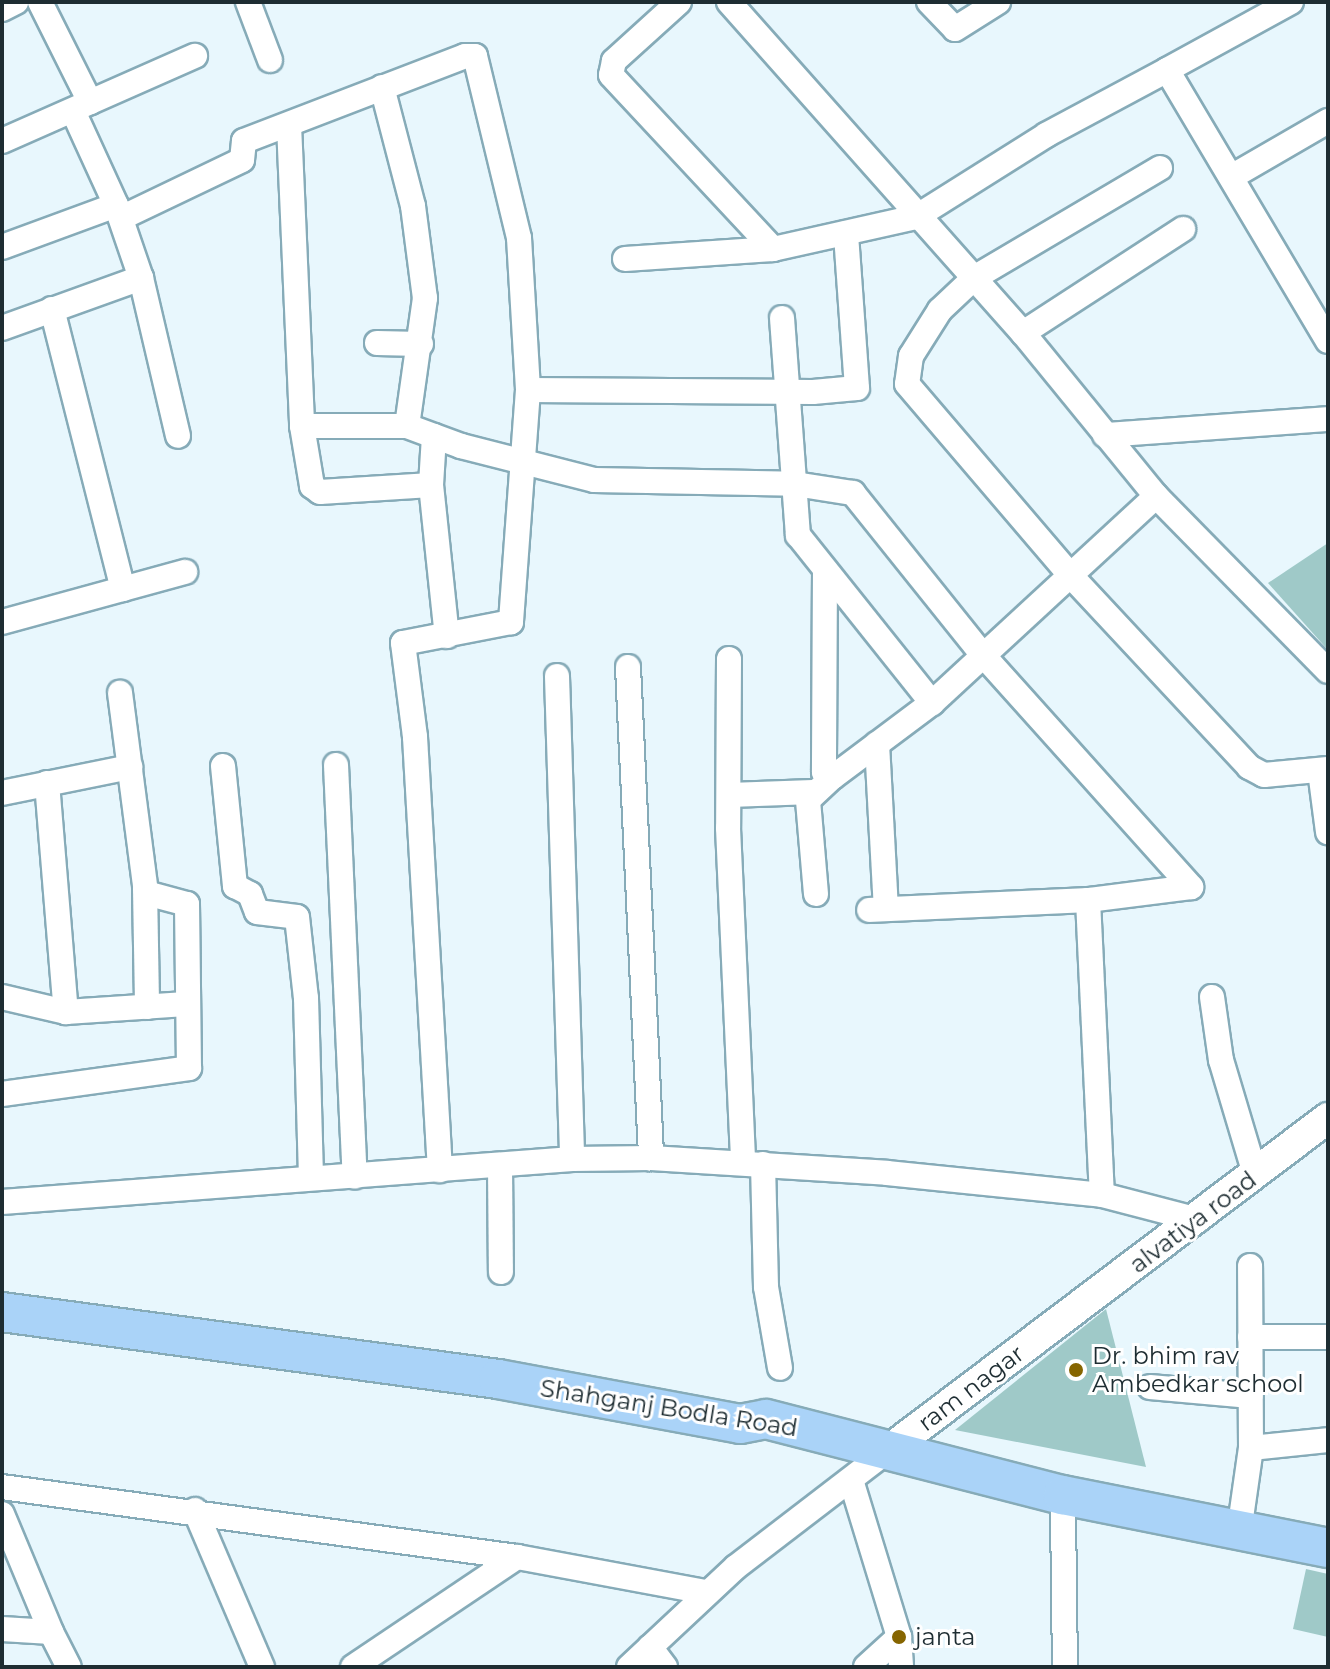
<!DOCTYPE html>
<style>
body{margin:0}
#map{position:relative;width:1330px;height:1669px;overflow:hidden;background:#e8f7fd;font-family:Montserrat,sans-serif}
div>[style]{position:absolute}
.building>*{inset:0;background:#9fc9c8}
.roads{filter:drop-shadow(2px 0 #86abb8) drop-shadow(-2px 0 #86abb8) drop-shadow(0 2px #86abb8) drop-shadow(0 -2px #86abb8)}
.minor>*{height:24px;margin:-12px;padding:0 12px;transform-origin:12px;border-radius:12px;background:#fff}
.tertiary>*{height:30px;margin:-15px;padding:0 15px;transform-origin:15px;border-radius:15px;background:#fff}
.primary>*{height:38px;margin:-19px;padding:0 19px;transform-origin:19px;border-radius:19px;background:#aad3f8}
.dots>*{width:22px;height:22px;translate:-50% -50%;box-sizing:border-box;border:4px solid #fff;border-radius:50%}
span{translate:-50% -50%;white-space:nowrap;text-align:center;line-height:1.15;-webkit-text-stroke:6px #fff;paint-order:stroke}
.street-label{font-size:24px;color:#1e2d32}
.poi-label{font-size:24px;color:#1e2d32}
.left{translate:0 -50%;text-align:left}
.frame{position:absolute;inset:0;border:4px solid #1e2d32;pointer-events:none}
</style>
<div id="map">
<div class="building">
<div style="clip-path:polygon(1328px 543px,1328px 650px,1268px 583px)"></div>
<div style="clip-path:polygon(1106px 1309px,1146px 1467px,955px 1430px)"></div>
<div style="clip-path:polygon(1306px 1569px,1328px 1574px,1328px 1637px,1293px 1629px)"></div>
</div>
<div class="roads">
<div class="minor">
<div style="left:40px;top:2px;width:112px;rotate:63.4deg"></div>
<div style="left:248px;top:2px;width:62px;rotate:69.2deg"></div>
<div style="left:679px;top:2px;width:88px;rotate:137.8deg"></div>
<div style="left:614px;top:61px;width:14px;rotate:102deg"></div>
<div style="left:611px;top:75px;width:238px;rotate:47deg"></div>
<div style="left:729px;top:2px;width:443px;rotate:48.4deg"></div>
<div style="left:1023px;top:333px;width:210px;rotate:50.8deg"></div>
<div style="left:1156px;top:496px;width:245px;rotate:45.5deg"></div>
<div style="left:929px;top:2px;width:37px;rotate:46deg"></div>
<div style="left:955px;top:29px;width:51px;rotate:-32.1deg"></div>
<div style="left:1291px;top:2px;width:141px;rotate:151.3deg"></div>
<div style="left:1167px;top:70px;width:315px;rotate:59.3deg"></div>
<div style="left:2px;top:9px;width:16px;rotate:-27deg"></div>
<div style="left:382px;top:87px;width:123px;rotate:75.4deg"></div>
<div style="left:413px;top:206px;width:93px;rotate:82.6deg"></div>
<div style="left:425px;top:298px;width:129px;rotate:98deg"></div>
<div style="left:73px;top:111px;width:103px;rotate:65.4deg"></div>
<div style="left:116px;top:205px;width:77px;rotate:71.1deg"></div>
<div style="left:141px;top:278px;width:162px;rotate:76.8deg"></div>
<div style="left:289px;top:125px;width:301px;rotate:87.5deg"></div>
<div style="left:302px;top:426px;width:61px;rotate:80.5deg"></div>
<div style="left:312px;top:486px;width:10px;rotate:37deg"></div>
<div style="left:320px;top:492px;width:111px;rotate:-3.6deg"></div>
<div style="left:2px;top:141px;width:211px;rotate:-23.8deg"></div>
<div style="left:1160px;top:168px;width:216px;rotate:149.4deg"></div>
<div style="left:974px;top:278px;width:47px;rotate:136.7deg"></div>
<div style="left:940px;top:310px;width:54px;rotate:122.2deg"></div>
<div style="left:911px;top:356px;width:28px;rotate:98deg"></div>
<div style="left:907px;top:384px;width:254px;rotate:49.5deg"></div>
<div style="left:1072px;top:577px;width:260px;rotate:47deg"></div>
<div style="left:1249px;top:767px;width:17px;rotate:28deg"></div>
<div style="left:1264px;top:775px;width:64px;rotate:-5.4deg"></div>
<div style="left:1233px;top:176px;width:110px;rotate:-30.1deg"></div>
<div style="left:121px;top:218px;width:134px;rotate:-25.6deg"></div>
<div style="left:242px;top:160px;width:19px;rotate:-84deg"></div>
<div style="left:244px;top:141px;width:237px;rotate:-21deg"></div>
<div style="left:465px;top:56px;width:10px"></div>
<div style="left:475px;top:56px;width:187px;rotate:76.4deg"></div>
<div style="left:519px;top:238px;width:152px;rotate:86.6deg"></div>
<div style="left:528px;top:390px;width:233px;rotate:94.2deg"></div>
<div style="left:511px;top:622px;width:110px;rotate:169deg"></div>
<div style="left:403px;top:643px;width:95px;rotate:82.7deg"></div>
<div style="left:415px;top:737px;width:434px;rotate:86.7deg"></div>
<div style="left:2px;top:247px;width:121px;rotate:-20.2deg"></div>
<div style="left:625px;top:259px;width:148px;rotate:-3.9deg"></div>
<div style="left:773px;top:249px;width:147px;rotate:-12.6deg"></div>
<div style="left:916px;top:217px;width:154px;rotate:-32.2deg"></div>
<div style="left:1046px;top:135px;width:137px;rotate:-28.2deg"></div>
<div style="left:52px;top:309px;width:289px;rotate:75.8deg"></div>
<div style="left:782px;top:318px;width:218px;rotate:85.8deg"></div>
<div style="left:798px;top:535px;width:215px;rotate:51.4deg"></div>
<div style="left:2px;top:328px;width:148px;rotate:-19.8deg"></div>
<div style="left:1023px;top:333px;width:191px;rotate:-33deg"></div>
<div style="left:377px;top:343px;width:44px;rotate:1.3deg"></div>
<div style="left:528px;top:390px;width:285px;rotate:0.4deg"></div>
<div style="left:813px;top:392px;width:44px;rotate:-5.2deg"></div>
<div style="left:857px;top:388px;width:155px;rotate:-94.1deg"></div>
<div style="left:302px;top:426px;width:105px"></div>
<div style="left:407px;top:426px;width:58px;rotate:20.3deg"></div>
<div style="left:461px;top:446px;width:137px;rotate:14.3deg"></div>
<div style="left:594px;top:480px;width:201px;rotate:1.1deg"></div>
<div style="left:795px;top:484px;width:59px;rotate:8.8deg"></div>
<div style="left:853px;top:493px;width:208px;rotate:51.3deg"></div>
<div style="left:983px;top:655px;width:312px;rotate:48.1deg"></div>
<div style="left:1191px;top:887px;width:104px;rotate:172.8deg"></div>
<div style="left:1088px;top:900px;width:219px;rotate:177.4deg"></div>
<div style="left:1105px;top:435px;width:224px;rotate:-4.1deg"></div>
<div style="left:434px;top:436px;width:49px;rotate:93.5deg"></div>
<div style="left:431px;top:485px;width:152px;rotate:84deg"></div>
<div style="left:825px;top:570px;width:202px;rotate:90.3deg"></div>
<div style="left:824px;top:772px;width:10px;rotate:29deg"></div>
<div style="left:833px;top:777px;width:124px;rotate:-36.8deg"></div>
<div style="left:932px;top:703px;width:305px;rotate:-42.7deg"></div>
<div style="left:2px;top:622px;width:190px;rotate:-15.3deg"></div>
<div style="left:729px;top:659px;width:169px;rotate:90.3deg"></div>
<div style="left:728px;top:828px;width:335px;rotate:87.4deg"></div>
<div style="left:628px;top:667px;width:492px;rotate:87.3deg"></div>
<div style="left:557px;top:676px;width:483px;rotate:88.2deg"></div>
<div style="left:877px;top:744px;width:165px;rotate:86.9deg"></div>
<div style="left:336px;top:765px;width:412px;rotate:87.4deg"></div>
<div style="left:223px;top:766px;width:121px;rotate:84.3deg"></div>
<div style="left:235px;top:886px;width:17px;rotate:28deg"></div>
<div style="left:250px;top:894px;width:19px;rotate:69deg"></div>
<div style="left:257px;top:912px;width:40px;rotate:7.1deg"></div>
<div style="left:297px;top:917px;width:81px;rotate:83.7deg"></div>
<div style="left:306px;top:998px;width:180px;rotate:88.4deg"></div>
<div style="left:1320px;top:771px;width:62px;rotate:82.5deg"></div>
<div style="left:47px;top:783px;width:230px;rotate:85.3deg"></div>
<div style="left:2px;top:793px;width:131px;rotate:-11.5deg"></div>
<div style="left:729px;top:795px;width:84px;rotate:-2deg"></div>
<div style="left:145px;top:888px;width:119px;rotate:89deg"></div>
<div style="left:816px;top:894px;width:94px;rotate:-94.9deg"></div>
<div style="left:808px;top:800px;width:34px;rotate:-43deg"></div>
<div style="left:1088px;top:900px;width:295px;rotate:87.3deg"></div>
<div style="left:2px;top:997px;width:66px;rotate:13.2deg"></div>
<div style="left:66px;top:1012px;width:120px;rotate:-3.8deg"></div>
<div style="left:1212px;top:997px;width:64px;rotate:81.9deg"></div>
<div style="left:1221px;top:1060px;width:119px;rotate:73.4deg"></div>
<div style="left:2px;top:1094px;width:189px;rotate:-7.9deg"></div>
<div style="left:189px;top:1068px;width:164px;rotate:-90.7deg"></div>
<div style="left:187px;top:904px;width:42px;rotate:-165deg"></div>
<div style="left:146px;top:893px;width:202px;rotate:-97.4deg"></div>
<div style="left:763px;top:1164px;width:123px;rotate:88.6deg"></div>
<div style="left:766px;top:1287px;width:82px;rotate:80.2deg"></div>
<div style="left:500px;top:1166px;width:106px;rotate:89.5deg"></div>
<div style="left:2px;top:1202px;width:572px;rotate:-4.31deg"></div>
<div style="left:572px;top:1159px;width:79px;rotate:-0.7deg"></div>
<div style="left:651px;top:1158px;width:236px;rotate:3.6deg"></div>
<div style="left:887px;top:1173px;width:216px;rotate:5.8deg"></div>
<div style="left:1102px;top:1195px;width:99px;rotate:14.6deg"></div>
<div style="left:1250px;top:1337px;width:78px"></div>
<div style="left:1150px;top:1387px;width:101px;rotate:5.1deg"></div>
<div style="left:1251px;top:1448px;width:77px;rotate:-5.9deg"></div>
<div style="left:851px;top:1480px;width:164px;rotate:73deg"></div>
<div style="left:899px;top:1637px;width:30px;rotate:86deg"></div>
<div style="left:2px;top:1487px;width:520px;rotate:7.74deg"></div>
<div style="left:517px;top:1557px;width:192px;rotate:10.5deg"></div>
<div style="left:1063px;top:1509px;width:158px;rotate:89.3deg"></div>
<div style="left:195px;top:1510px;width:171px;rotate:66.9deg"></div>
<div style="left:2px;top:1514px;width:128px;rotate:67.4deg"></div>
<div style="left:1239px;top:1532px;width:85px;rotate:-81.9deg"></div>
<div style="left:1251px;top:1448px;width:182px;rotate:-90.3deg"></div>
<div style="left:2px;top:1629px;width:49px;rotate:3.5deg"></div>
<div style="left:51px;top:1632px;width:39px;rotate:63deg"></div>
<div style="left:650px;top:1647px;width:25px;rotate:53deg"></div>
<div style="left:353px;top:1667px;width:197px;rotate:-33.9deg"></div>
<div style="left:629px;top:1667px;width:146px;rotate:-43.1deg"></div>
<div style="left:736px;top:1567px;width:189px;rotate:-37.5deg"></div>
<div style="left:866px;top:1667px;width:45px;rotate:-42.3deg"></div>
</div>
<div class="tertiary">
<div style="left:886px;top:1452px;width:554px;rotate:-37.08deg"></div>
</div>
<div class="primary">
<div style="left:2px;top:1312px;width:501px;rotate:7.69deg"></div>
<div style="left:498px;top:1379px;width:246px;rotate:10.5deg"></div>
<div style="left:740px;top:1424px;width:26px;rotate:-11deg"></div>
<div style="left:766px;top:1419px;width:307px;rotate:14.4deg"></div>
<div style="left:1063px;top:1495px;width:270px;rotate:11.3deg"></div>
</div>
</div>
<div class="dots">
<div style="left:1076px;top:1370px;background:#866500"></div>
<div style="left:899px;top:1637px;background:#866500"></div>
</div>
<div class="street-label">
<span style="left:1193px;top:1222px;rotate:-37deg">alvatiya road</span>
<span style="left:971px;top:1388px;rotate:-37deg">ram nagar</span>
<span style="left:669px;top:1408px;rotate:9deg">Shahganj Bodla Road</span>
</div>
<div class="poi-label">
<span class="left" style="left:1092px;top:1370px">Dr. bhim rav<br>Ambedkar school</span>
<span class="left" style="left:915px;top:1637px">janta</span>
</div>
<div class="frame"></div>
</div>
